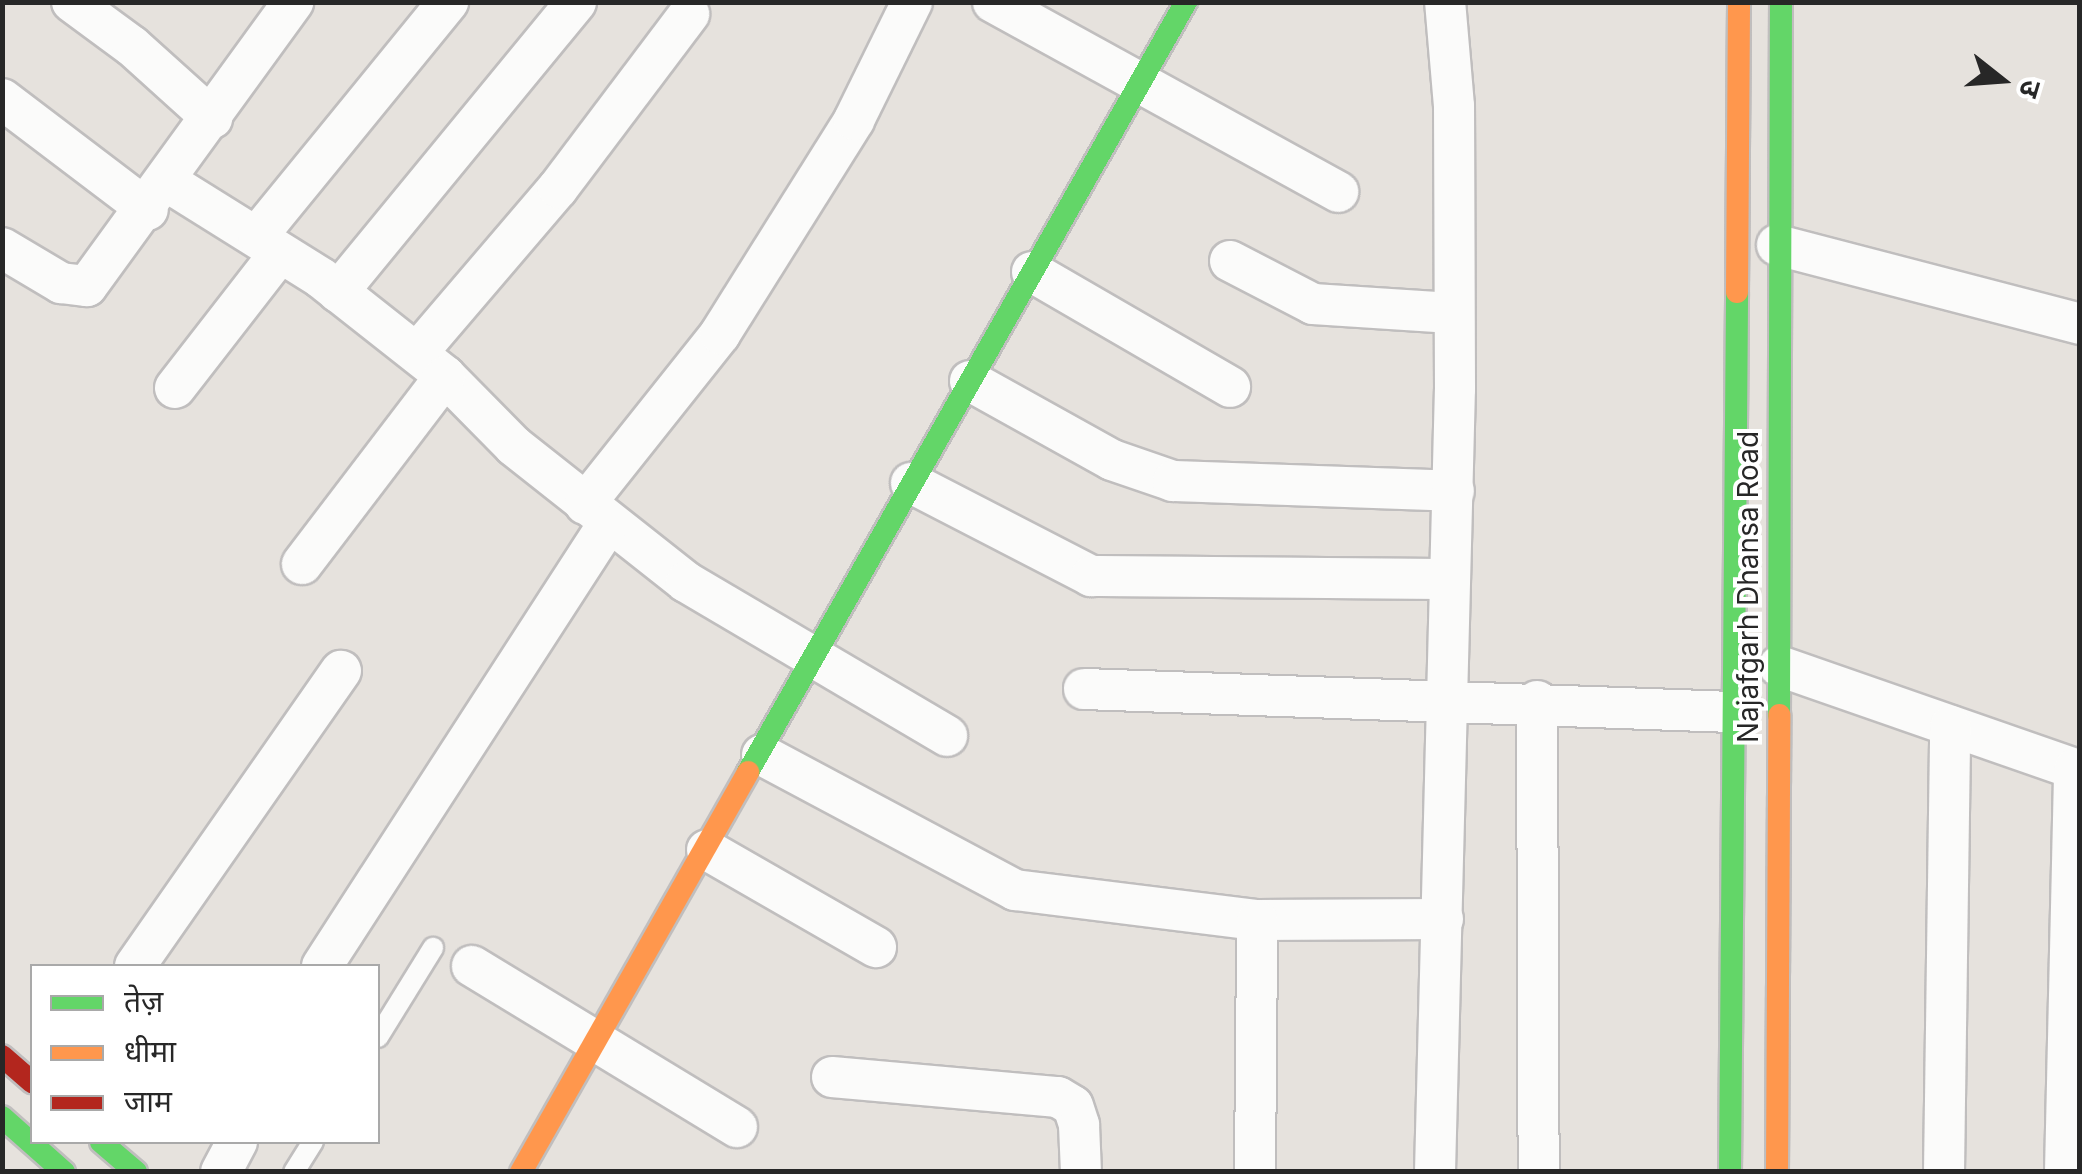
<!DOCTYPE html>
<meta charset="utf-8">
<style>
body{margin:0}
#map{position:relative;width:2082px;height:1174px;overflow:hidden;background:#e6e2dd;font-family:Inter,"Noto Sans Devanagari",sans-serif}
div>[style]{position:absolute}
.roads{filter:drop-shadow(2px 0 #c0bebe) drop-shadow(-2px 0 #c0bebe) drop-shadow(0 2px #c0bebe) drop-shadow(0 -2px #c0bebe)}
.lane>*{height:20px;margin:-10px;padding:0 10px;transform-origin:10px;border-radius:10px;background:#fbfbfa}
.street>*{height:40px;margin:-20px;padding:0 20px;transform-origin:20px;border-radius:20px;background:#fbfbfa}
.fast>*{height:22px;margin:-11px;padding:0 11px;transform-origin:11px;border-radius:11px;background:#63d668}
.slow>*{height:22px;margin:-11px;padding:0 11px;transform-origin:11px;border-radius:11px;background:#ff974d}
.jam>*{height:22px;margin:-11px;padding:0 11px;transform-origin:11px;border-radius:11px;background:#b3261e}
span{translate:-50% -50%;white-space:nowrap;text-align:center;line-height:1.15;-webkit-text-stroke:8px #fff;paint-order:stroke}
.street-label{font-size:28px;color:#272727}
.frame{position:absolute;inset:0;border:5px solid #272727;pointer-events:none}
.legend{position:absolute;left:30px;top:964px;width:350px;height:180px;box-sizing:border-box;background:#fff;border:2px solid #a9a9a9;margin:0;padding:12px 18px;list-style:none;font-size:30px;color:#272727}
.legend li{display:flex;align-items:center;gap:20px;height:50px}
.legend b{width:50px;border:2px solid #a9a9a9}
.north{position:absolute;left:1952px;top:30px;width:100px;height:100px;-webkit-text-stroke:8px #fff;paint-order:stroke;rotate:107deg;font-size:28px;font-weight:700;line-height:40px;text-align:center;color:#272727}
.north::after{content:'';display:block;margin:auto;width:35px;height:45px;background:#272727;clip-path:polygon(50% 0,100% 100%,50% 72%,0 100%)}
</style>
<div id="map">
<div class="roads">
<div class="lane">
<div style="left:378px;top:1037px;width:105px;rotate:-58.3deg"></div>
<div style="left:294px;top:1172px;width:36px;rotate:-58deg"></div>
</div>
<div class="street">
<div style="left:72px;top:2px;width:74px;rotate:36.3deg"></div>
<div style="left:132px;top:46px;width:108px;rotate:42deg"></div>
<div style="left:993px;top:2px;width:394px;rotate:28.8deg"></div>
<div style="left:2px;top:99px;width:183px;rotate:37.2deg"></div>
<div style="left:166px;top:181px;width:183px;rotate:32deg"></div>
<div style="left:321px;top:278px;width:158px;rotate:38.3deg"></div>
<div style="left:445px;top:376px;width:98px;rotate:45.4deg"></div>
<div style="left:514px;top:446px;width:219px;rotate:38.3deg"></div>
<div style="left:686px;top:582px;width:303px;rotate:30.5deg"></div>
<div style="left:258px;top:235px;width:301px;rotate:-50.8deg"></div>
<div style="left:1777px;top:245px;width:313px;rotate:14.6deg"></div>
<div style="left:2px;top:248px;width:69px;rotate:30.7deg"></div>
<div style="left:61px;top:283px;width:26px;rotate:7deg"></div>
<div style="left:87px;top:286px;width:351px;rotate:-54deg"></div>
<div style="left:1230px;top:261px;width:93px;rotate:27.4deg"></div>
<div style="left:1313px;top:304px;width:139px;rotate:3.7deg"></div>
<div style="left:1032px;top:272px;width:229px;rotate:30.1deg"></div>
<div style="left:338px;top:292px;width:375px;rotate:-50.6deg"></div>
<div style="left:417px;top:353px;width:217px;rotate:-49.5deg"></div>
<div style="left:558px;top:188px;width:218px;rotate:-53deg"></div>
<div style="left:970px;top:381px;width:162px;rotate:29.1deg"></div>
<div style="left:1112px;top:460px;width:65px;rotate:19deg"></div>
<div style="left:1173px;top:481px;width:281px;rotate:2deg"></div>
<div style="left:175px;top:388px;width:170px;rotate:-52.2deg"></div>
<div style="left:911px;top:483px;width:203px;rotate:27.3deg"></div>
<div style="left:1091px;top:576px;width:358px;rotate:0.5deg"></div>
<div style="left:585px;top:504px;width:217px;rotate:-51.5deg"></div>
<div style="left:720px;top:334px;width:252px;rotate:-57.9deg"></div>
<div style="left:854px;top:120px;width:131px;rotate:-63.8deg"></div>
<div style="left:302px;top:564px;width:236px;rotate:-52.7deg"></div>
<div style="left:1779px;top:666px;width:319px;rotate:19.2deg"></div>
<div style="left:1084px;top:689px;width:650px;rotate:2.03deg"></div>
<div style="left:1537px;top:701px;width:471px;rotate:89.8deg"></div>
<div style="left:762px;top:755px;width:287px;rotate:28.1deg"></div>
<div style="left:1015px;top:890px;width:244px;rotate:7.1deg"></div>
<div style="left:1257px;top:920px;width:186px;rotate:-0.3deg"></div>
<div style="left:707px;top:850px;width:195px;rotate:29.9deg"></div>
<div style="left:135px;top:966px;width:360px;rotate:-55.1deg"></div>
<div style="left:322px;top:966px;width:526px;rotate:-57.09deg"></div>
<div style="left:472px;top:966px;width:310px;rotate:31.3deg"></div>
<div style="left:832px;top:1077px;width:227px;rotate:5.1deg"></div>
<div style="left:1058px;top:1097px;width:17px;rotate:31deg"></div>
<div style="left:1073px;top:1106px;width:20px;rotate:72deg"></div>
<div style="left:1079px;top:1125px;width:47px;rotate:87.6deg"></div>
<div style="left:221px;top:1172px;width:34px;rotate:-62deg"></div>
<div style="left:1255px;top:1172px;width:252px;rotate:-89.5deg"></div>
<div style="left:1435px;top:1172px;width:783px;rotate:-88.54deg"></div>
<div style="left:1455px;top:389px;width:283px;rotate:-90.2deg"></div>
<div style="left:1454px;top:106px;width:104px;rotate:-94.9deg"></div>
<div style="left:1944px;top:1172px;width:446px;rotate:-89.2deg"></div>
<div style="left:2065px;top:1172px;width:403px;rotate:-88.7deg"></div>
</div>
<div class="fast">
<div style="left:1779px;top:715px;width:713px;rotate:-89.84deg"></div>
<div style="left:748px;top:772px;width:886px;rotate:-60.37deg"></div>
<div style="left:2px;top:1117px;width:83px;rotate:41.6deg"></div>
<div style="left:101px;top:1142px;width:46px;rotate:40.6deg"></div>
<div style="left:1730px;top:1172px;width:880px;rotate:-89.54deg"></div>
</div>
<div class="slow">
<div style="left:1737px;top:292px;width:290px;rotate:-89.6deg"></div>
<div style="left:521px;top:1172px;width:460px;rotate:-60.4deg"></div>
<div style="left:1777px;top:1172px;width:457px;rotate:-89.7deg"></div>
</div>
<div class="jam">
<div style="left:2px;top:1056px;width:40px;rotate:41deg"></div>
</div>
</div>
<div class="street-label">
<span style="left:1748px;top:587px;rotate:-90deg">Najafgarh Dhansa Road</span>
</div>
<div class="frame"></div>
<ul class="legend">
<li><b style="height:12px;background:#63d668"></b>तेज़</li>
<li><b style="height:12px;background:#ff974d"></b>धीमा</li>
<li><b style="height:12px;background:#b3261e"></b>जाम</li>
</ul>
<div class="north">उ</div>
</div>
